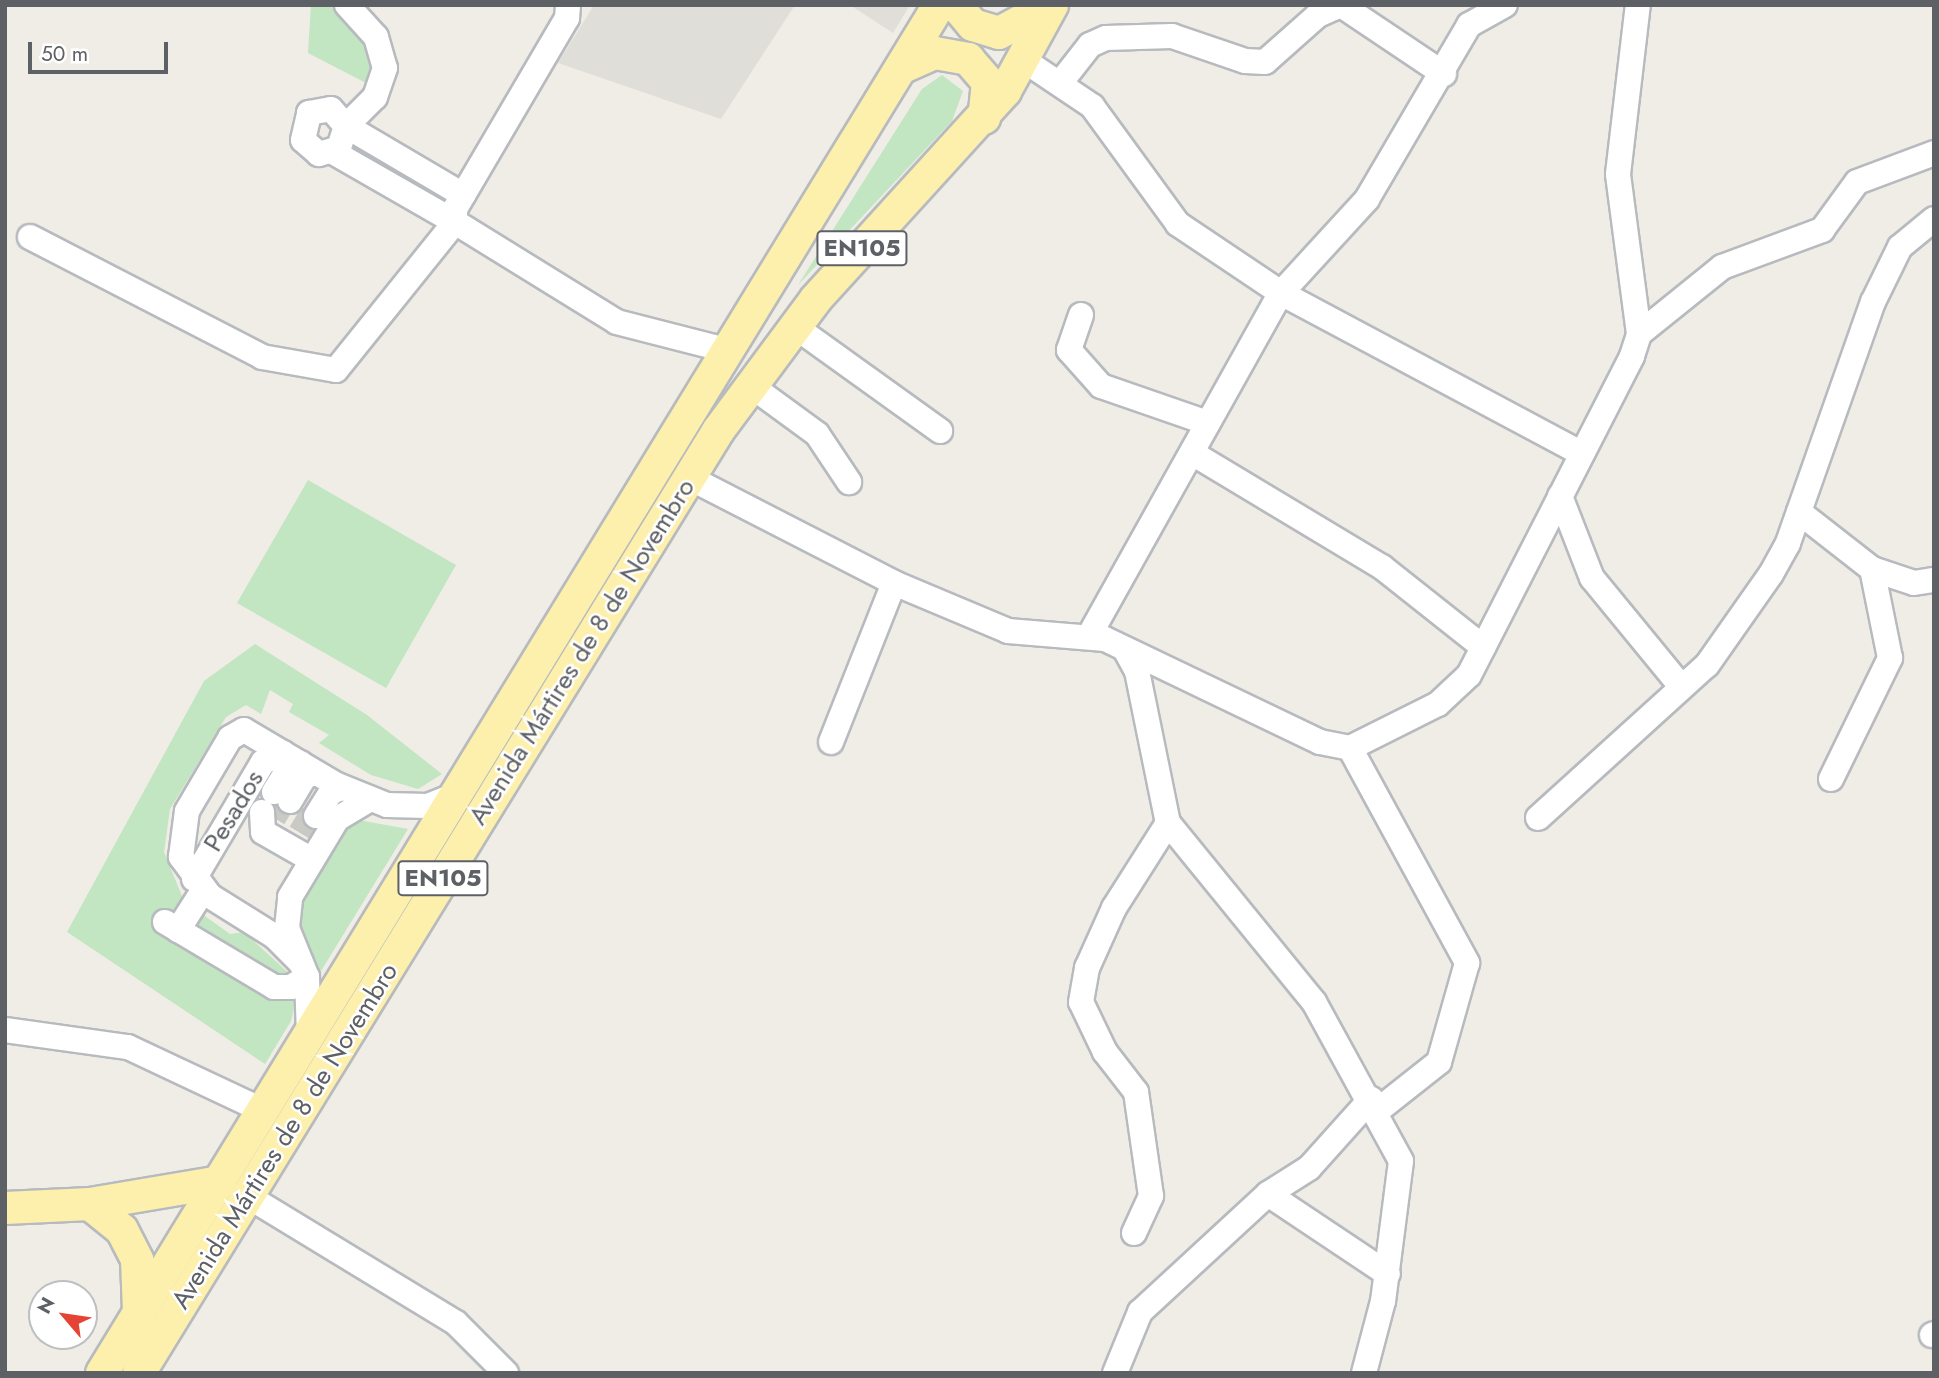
<!DOCTYPE html>
<meta charset="utf-8">
<style>
body{margin:0}
#map{position:relative;width:1939px;height:1378px;overflow:hidden;background:#efede5;font-family:Jost,sans-serif}
div>[style]{position:absolute}
.industrial>*{inset:0;background:#e0ded9}
.green>*{inset:0;background:#c2e5c2}
.minor-tunnel>*{height:24px;margin-top:-12px;transform-origin:0;background:repeating-linear-gradient(90deg,#cacac5 0 24px,transparent 0 36px)}
.roads{filter:drop-shadow(2px 0 #b7babe) drop-shadow(-2px 0 #b7babe) drop-shadow(0 2px #b7babe) drop-shadow(0 -2px #b7babe)}
.minor>*{height:24px;margin:-12px;padding:0 12px;transform-origin:12px;border-radius:12px;background:#fff}
.major>*{height:32px;margin:-16px;padding:0 16px;transform-origin:16px;border-radius:16px;background:#fdf0ac}
span{translate:-50% -50%;white-space:nowrap;text-align:center;line-height:1.15;-webkit-text-stroke:5px #fff;paint-order:stroke}
.shield-label span{padding:2px 5px;background:#fff;border:2px solid;border-radius:5px;-webkit-text-stroke-width:0}
.shield-label{font-size:24px;color:#5d6065;font-weight:700}
.street-label{font-size:26px;color:#5d6065}
.frame{position:absolute;inset:0;border:7px solid #5d6065;pointer-events:none}
.north{position:absolute;left:28px;top:1280px;width:70px;height:70px;box-sizing:border-box;background:#fff;border:2px solid #bebfc1;border-radius:50%;rotate:299deg;font-size:19px;font-weight:700;line-height:28px;text-align:center;color:#5d6065}
.north::after{content:'';display:block;margin:auto;width:24px;height:32px;background:#e54435;clip-path:polygon(50% 0,100% 100%,50% 72%,0 100%)}
.scale{position:absolute;left:28px;top:42px;width:140px;height:32px;box-sizing:border-box;border:4px solid #5d6065;border-top:0;padding-left:9px;font-size:21px;line-height:24px;white-space:nowrap;color:#5d6065;-webkit-text-stroke:5px #fff;paint-order:stroke}
</style>
<div id="map">
<div class="industrial">
<div style="clip-path:polygon(594px 5px,795px 5px,721px 119px,558px 63px)"></div>
<div style="clip-path:polygon(850px 5px,910px 5px,893px 33px)"></div>
</div>
<div class="green">
<div style="clip-path:polygon(311px 5px,334px 5px,350px 19px,372px 63px,366px 83px,308px 53px)"></div>
<div style="clip-path:polygon(942px 75px,963px 91px,952px 121px,798px 285px,922px 89px)"></div>
<div style="clip-path:polygon(308px 480px,456px 565px,386px 688px,237px 603px)"></div>
<div style="clip-path:polygon(255px 644px,367px 715px,442px 774px,418px 789px,371px 775px,319px 743px,329px 735px,289px 712px,293px 704px,270px 690px,261px 714px,246px 705px,226px 717px,170px 809px,164px 852px,184px 901px,230px 934px,244px 932px,293px 977px,298px 994px,291px 1021px,265px 1064px,67px 932px,204px 681px)"></div>
<div style="clip-path:polygon(353px 819px,408px 829px,321px 971px,300px 939px,297px 897px,337px 831px)"></div>
</div>
<div class="minor-tunnel">
<div style="left:274px;top:818px;width:23px;rotate:-59deg"></div>
<div style="left:300px;top:833px;width:23px;rotate:-59deg"></div>
</div>
<div class="roads">
<div class="minor">
<div style="left:347px;top:5px;width:43px;rotate:47.8deg"></div>
<div style="left:376px;top:37px;width:32px;rotate:74deg"></div>
<div style="left:385px;top:68px;width:31px;rotate:109deg"></div>
<div style="left:375px;top:97px;width:41px;rotate:135deg"></div>
<div style="left:346px;top:126px;width:23px;rotate:108deg"></div>
<div style="left:339px;top:148px;width:21px;rotate:163deg"></div>
<div style="left:319px;top:154px;width:21px;rotate:-139deg"></div>
<div style="left:303px;top:140px;width:28px;rotate:-77deg"></div>
<div style="left:309px;top:113px;width:22px;rotate:-10deg"></div>
<div style="left:331px;top:109px;width:23px;rotate:49deg"></div>
<div style="left:346px;top:126px;width:136px;rotate:30.5deg"></div>
<div style="left:568px;top:5px;width:13px;rotate:94deg"></div>
<div style="left:567px;top:18px;width:221px;rotate:120.4deg"></div>
<div style="left:455px;top:209px;width:13px;rotate:90deg"></div>
<div style="left:455px;top:222px;width:190px;rotate:31.7deg"></div>
<div style="left:617px;top:322px;width:117px;rotate:14.4deg"></div>
<div style="left:1341px;top:5px;width:124px;rotate:33.8deg"></div>
<div style="left:1025px;top:61px;width:81px;rotate:33.9deg"></div>
<div style="left:1092px;top:106px;width:146px;rotate:53.9deg"></div>
<div style="left:1178px;top:224px;width:124px;rotate:33.8deg"></div>
<div style="left:1281px;top:293px;width:341px;rotate:28.1deg"></div>
<div style="left:1061px;top:82px;width:47px;rotate:-51.9deg"></div>
<div style="left:1090px;top:45px;width:17px;rotate:-24deg"></div>
<div style="left:1106px;top:38px;width:66px;rotate:-1.7deg"></div>
<div style="left:1172px;top:36px;width:77px;rotate:18.9deg"></div>
<div style="left:1245px;top:61px;width:20px;rotate:3deg"></div>
<div style="left:1265px;top:62px;width:71px;rotate:-41.6deg"></div>
<div style="left:1318px;top:15px;width:24px;rotate:-24deg"></div>
<div style="left:30px;top:237px;width:261px;rotate:27.3deg"></div>
<div style="left:262px;top:357px;width:75px;rotate:10deg"></div>
<div style="left:336px;top:370px;width:190px;rotate:-51.2deg"></div>
<div style="left:455px;top:222px;width:141px;rotate:-150.2deg"></div>
<div style="left:1081px;top:315px;width:37px;rotate:109deg"></div>
<div style="left:1069px;top:350px;width:48px;rotate:48.4deg"></div>
<div style="left:1101px;top:386px;width:113px;rotate:19.1deg"></div>
<div style="left:794px;top:326px;width:180px;rotate:35.7deg"></div>
<div style="left:1639px;top:334px;width:107px;rotate:-38.9deg"></div>
<div style="left:1722px;top:267px;width:107px;rotate:-20.3deg"></div>
<div style="left:1822px;top:230px;width:59px;rotate:-53.9deg"></div>
<div style="left:1857px;top:182px;width:82px;rotate:-20.6deg"></div>
<div style="left:750px;top:385px;width:83px;rotate:36.2deg"></div>
<div style="left:817px;top:434px;width:58px;rotate:56.3deg"></div>
<div style="left:1192px;top:453px;width:222px;rotate:31deg"></div>
<div style="left:1382px;top:567px;width:129px;rotate:38.4deg"></div>
<div style="left:690px;top:478px;width:229px;rotate:27.2deg"></div>
<div style="left:894px;top:583px;width:124px;rotate:22.8deg"></div>
<div style="left:1008px;top:631px;width:97px;rotate:4.7deg"></div>
<div style="left:1105px;top:639px;width:238px;rotate:25.6deg"></div>
<div style="left:1320px;top:742px;width:31px;rotate:11deg"></div>
<div style="left:1350px;top:748px;width:98px;rotate:-26.6deg"></div>
<div style="left:1438px;top:704px;width:42px;rotate:-43.1deg"></div>
<div style="left:1469px;top:675px;width:358px;rotate:-62.9deg"></div>
<div style="left:1632px;top:356px;width:23px;rotate:-72deg"></div>
<div style="left:1639px;top:334px;width:161px;rotate:-97.5deg"></div>
<div style="left:1618px;top:174px;width:170px;rotate:-83.3deg"></div>
<div style="left:1560px;top:496px;width:88px;rotate:68.7deg"></div>
<div style="left:1592px;top:578px;width:137px;rotate:50.6deg"></div>
<div style="left:1799px;top:512px;width:93px;rotate:38deg"></div>
<div style="left:1872px;top:569px;width:44px;rotate:18.4deg"></div>
<div style="left:1914px;top:583px;width:20px;rotate:-9deg"></div>
<div style="left:1089px;top:636px;width:393px;rotate:-60.8deg"></div>
<div style="left:1281px;top:293px;width:127px;rotate:-47.5deg"></div>
<div style="left:1367px;top:199px;width:202px;rotate:-59.6deg"></div>
<div style="left:1469px;top:25px;width:41px;rotate:-29.1deg"></div>
<div style="left:1127px;top:653px;width:21px;rotate:61deg"></div>
<div style="left:1137px;top:671px;width:155px;rotate:78.5deg"></div>
<div style="left:1168px;top:823px;width:231px;rotate:50.8deg"></div>
<div style="left:1314px;top:1002px;width:181px;rotate:61.3deg"></div>
<div style="left:1401px;top:1161px;width:141px;rotate:97.3deg"></div>
<div style="left:1383px;top:1301px;width:74px;rotate:104.8deg"></div>
<div style="left:831px;top:742px;width:171px;rotate:-68.4deg"></div>
<div style="left:1350px;top:748px;width:245px;rotate:61.4deg"></div>
<div style="left:1467px;top:963px;width:103px;rotate:105.8deg"></div>
<div style="left:1439px;top:1062px;width:79px;rotate:141.7deg"></div>
<div style="left:1831px;top:779px;width:135px;rotate:-64deg"></div>
<div style="left:1890px;top:658px;width:91px;rotate:-101.4deg"></div>
<div style="left:274px;top:792px;width:31px;rotate:-58deg"></div>
<div style="left:290px;top:766px;width:11px;rotate:-15deg"></div>
<div style="left:290px;top:801px;width:29px;rotate:-59deg"></div>
<div style="left:305px;top:776px;width:11px;rotate:-15deg"></div>
<div style="left:262px;top:812px;width:20px;rotate:87deg"></div>
<div style="left:263px;top:832px;width:56px;rotate:29.7deg"></div>
<div style="left:316px;top:816px;width:28px;rotate:-58deg"></div>
<div style="left:331px;top:792px;width:12px;rotate:-20deg"></div>
<div style="left:1538px;top:818px;width:228px;rotate:-42.2deg"></div>
<div style="left:1707px;top:665px;width:111px;rotate:-54.9deg"></div>
<div style="left:1771px;top:574px;width:35px;rotate:-61deg"></div>
<div style="left:1788px;top:543px;width:256px;rotate:-70.6deg"></div>
<div style="left:1873px;top:302px;width:61px;rotate:-63.9deg"></div>
<div style="left:1900px;top:247px;width:44px;rotate:-39.5deg"></div>
<div style="left:194px;top:879px;width:136px;rotate:-59.5deg"></div>
<div style="left:263px;top:762px;width:22px;rotate:-24deg"></div>
<div style="left:165px;top:922px;width:127px;rotate:30.8deg"></div>
<div style="left:274px;top:987px;width:17px"></div>
<div style="left:291px;top:987px;width:19px;rotate:-32deg"></div>
<div style="left:178px;top:930px;width:49px;rotate:-57.6deg"></div>
<div style="left:301px;top:963px;width:38px;rotate:-135deg"></div>
<div style="left:274px;top:936px;width:75px;rotate:-148deg"></div>
<div style="left:210px;top:896px;width:49px;rotate:-126.6deg"></div>
<div style="left:181px;top:857px;width:46px;rotate:-82.6deg"></div>
<div style="left:187px;top:811px;width:85px;rotate:-59.5deg"></div>
<div style="left:230px;top:738px;width:16px;rotate:-30deg"></div>
<div style="left:244px;top:730px;width:108px;rotate:30.6deg"></div>
<div style="left:337px;top:785px;width:54px;rotate:21.8deg"></div>
<div style="left:387px;top:805px;width:41px;rotate:1.4deg"></div>
<div style="left:428px;top:806px;width:29px;rotate:-22deg"></div>
<div style="left:5px;top:1030px;width:124px;rotate:7.9deg"></div>
<div style="left:128px;top:1047px;width:150px;rotate:25.2deg"></div>
<div style="left:309px;top:1035px;width:58px;rotate:-92deg"></div>
<div style="left:307px;top:977px;width:53px;rotate:-112.2deg"></div>
<div style="left:287px;top:928px;width:31px;rotate:-84deg"></div>
<div style="left:290px;top:897px;width:91px;rotate:-58.9deg"></div>
<div style="left:337px;top:819px;width:37px;rotate:-31deg"></div>
<div style="left:1268px;top:1194px;width:144px;rotate:33.7deg"></div>
<div style="left:249px;top:1197px;width:242px;rotate:31.3deg"></div>
<div style="left:456px;top:1323px;width:71px;rotate:45deg"></div>
<div style="left:1134px;top:1233px;width:41px;rotate:-65.3deg"></div>
<div style="left:1151px;top:1196px;width:105px;rotate:-98.2deg"></div>
<div style="left:1136px;top:1092px;width:51px;rotate:-127.8deg"></div>
<div style="left:1105px;top:1052px;width:55px;rotate:-115.6deg"></div>
<div style="left:1081px;top:1002px;width:35px;rotate:-80deg"></div>
<div style="left:1087px;top:968px;width:66px;rotate:-65.8deg"></div>
<div style="left:1114px;top:908px;width:101px;rotate:-57.6deg"></div>
<div style="left:1932px;top:1335px;width:2px;rotate:-27deg"></div>
<div style="left:1115px;top:1373px;width:66px;rotate:-67.7deg"></div>
<div style="left:1140px;top:1312px;width:174px;rotate:-42.7deg"></div>
<div style="left:1268px;top:1194px;width:49px;rotate:-32.4deg"></div>
<div style="left:1309px;top:1168px;width:93px;rotate:-48.1deg"></div>
</div>
<div class="major">
<div style="left:956px;top:5px;width:26px;rotate:50deg"></div>
<div style="left:973px;top:25px;width:27px;rotate:17deg"></div>
<div style="left:999px;top:33px;width:59px;rotate:-28.3deg"></div>
<div style="left:901px;top:68px;width:37px;rotate:-24deg"></div>
<div style="left:935px;top:53px;width:34px;rotate:10deg"></div>
<div style="left:968px;top:59px;width:30px;rotate:49deg"></div>
<div style="left:988px;top:82px;width:36px;rotate:96deg"></div>
<div style="left:90px;top:1204px;width:41px;rotate:39.1deg"></div>
<div style="left:122px;top:1230px;width:34px;rotate:63deg"></div>
<div style="left:137px;top:1260px;width:53px;rotate:87.8deg"></div>
<div style="left:5px;top:1208px;width:85px;rotate:-2.7deg"></div>
<div style="left:90px;top:1204px;width:132px;rotate:-9.6deg"></div>
<div style="left:102px;top:1373px;width:1604px;rotate:-58.54deg"></div>
<div style="left:139px;top:1373px;width:1106px;rotate:-58.42deg"></div>
<div style="left:718px;top:431px;width:164px;rotate:-53.4deg"></div>
<div style="left:816px;top:299px;width:281px;rotate:-47.7deg"></div>
<div style="left:1005px;top:91px;width:98px;rotate:-61.3deg"></div>
</div>
</div>
<div class="shield-label">
<span style="left:862px;top:248px">EN105</span>
<span style="left:443px;top:878px">EN105</span>
</div>
<div class="street-label">
<span style="left:582px;top:652px;rotate:-58deg">Avenida Mártires de 8 de Novembro</span>
<span style="left:234px;top:811px;rotate:-59deg">Pesados</span>
<span style="left:285px;top:1136px;rotate:-58deg">Avenida Mártires de 8 de Novembro</span>
</div>
<div class="frame"></div>
<div class="north">N</div>
<div class="scale">50 m</div>
</div>
